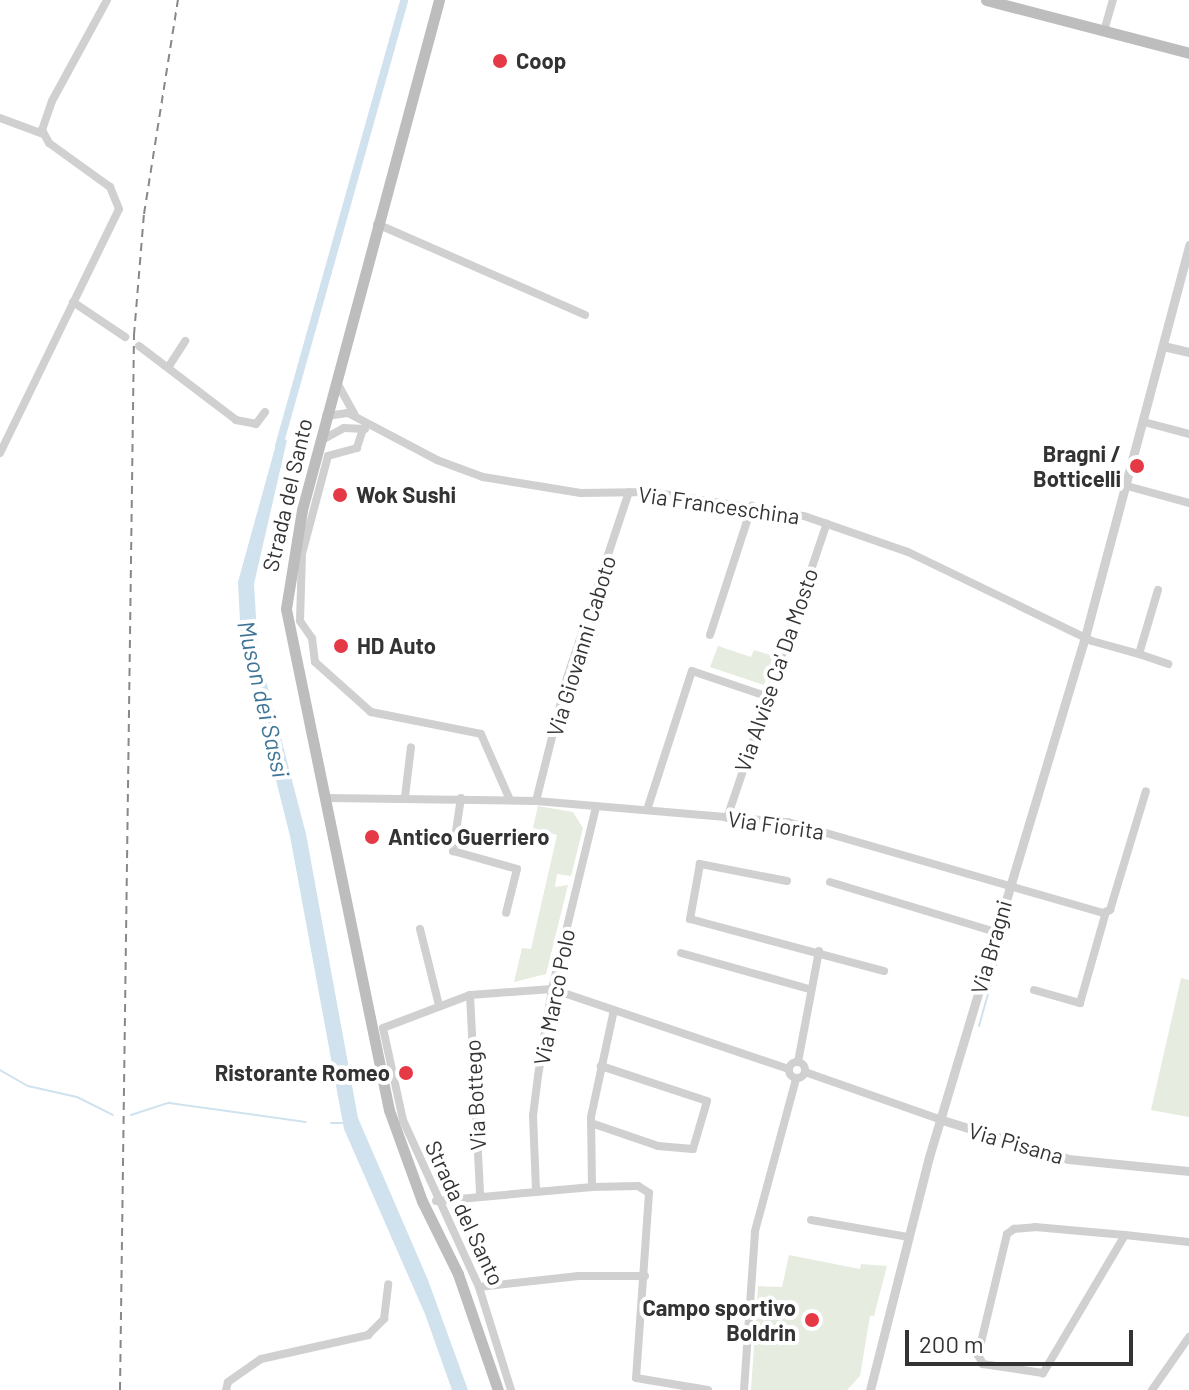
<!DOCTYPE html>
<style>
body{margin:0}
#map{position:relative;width:1189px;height:1390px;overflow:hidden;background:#fff;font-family:Barlow,sans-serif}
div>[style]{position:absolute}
.green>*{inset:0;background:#e6ecdf}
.water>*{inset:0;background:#cfe2ee}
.stream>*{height:2px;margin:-1px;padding:0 1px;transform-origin:1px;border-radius:1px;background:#cfe2ee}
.canal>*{height:8px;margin:-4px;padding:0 4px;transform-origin:4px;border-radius:4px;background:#cfe2ee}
.minor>*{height:8px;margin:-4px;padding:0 4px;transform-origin:4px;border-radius:4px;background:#d0d0d0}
.minor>.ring{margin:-4px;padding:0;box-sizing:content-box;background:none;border:8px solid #d0d0d0;border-radius:50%}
.tertiary>*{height:9px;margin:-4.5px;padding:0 4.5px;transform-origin:4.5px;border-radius:4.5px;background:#d0d0d0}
.secondary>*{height:11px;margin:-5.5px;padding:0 5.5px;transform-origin:5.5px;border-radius:5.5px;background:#bdbdbd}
.rail>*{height:2px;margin-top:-1px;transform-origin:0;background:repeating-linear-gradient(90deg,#888 0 8px,transparent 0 14px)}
.dots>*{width:22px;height:22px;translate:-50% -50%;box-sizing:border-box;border:4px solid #fff;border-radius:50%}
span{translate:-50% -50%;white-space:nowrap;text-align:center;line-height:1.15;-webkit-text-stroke:8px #fff;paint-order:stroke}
.poi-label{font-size:22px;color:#333;font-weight:700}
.left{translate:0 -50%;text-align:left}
.right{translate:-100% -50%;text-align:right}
.street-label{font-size:22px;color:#333}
.water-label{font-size:24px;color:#3f7597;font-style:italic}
.scale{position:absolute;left:905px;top:1330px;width:228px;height:36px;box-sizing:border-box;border:4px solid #333;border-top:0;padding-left:10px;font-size:24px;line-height:28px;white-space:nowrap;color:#333;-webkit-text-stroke:6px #fff;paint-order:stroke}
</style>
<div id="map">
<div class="green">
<div style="clip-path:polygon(718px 646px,751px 657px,754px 650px,773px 656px,764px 685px,710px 667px)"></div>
<div style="clip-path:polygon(538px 806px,573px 812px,583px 828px,571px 876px,557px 874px,555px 887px,568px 885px,546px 974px,514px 982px,522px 948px,531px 949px,557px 835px,533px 828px)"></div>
<div style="clip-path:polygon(1181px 978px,1189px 980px,1189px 1117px,1151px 1110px)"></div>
<div style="clip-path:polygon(789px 1255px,860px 1269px,861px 1264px,887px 1266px,874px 1316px,870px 1316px,860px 1376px,847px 1390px,751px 1390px,758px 1286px,782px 1287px)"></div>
</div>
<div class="water">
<div style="clip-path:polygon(278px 437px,287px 440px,254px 584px,258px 650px,306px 834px,358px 1118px,428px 1280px,468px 1390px,452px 1390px,425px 1314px,344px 1129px,290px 836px,241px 641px,238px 582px)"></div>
</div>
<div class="stream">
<div style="left:979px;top:1026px;width:92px;rotate:-74.3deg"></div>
<div style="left:0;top:1070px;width:32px;rotate:30deg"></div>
<div style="left:28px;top:1086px;width:50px;rotate:12.7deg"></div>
<div style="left:77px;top:1097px;width:40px;rotate:26.6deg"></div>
<div style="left:131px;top:1115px;width:40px;rotate:-18deg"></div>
<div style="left:169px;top:1103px;width:138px;rotate:7.9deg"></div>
<div style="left:331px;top:1123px;width:11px"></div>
</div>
<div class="canal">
<div style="left:279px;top:446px;width:463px;rotate:-74.3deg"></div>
</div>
<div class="minor">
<div style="left:1104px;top:31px;width:32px;rotate:-74deg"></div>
<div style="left:0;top:118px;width:46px;rotate:20.4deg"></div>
<div style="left:377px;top:224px;width:227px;rotate:23.6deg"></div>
<div style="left:73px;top:302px;width:63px;rotate:33.9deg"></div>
<div style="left:139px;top:346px;width:122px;rotate:37.3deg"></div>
<div style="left:236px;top:420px;width:20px;rotate:11deg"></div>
<div style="left:256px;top:424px;width:15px;rotate:-53deg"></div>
<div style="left:169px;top:366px;width:30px;rotate:-57deg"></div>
<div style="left:336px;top:381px;width:38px;rotate:61deg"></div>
<div style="left:326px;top:416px;width:22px;rotate:-8deg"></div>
<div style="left:348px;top:413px;width:101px;rotate:27.8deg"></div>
<div style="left:437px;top:460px;width:49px;rotate:20.3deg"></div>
<div style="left:483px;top:477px;width:99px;rotate:9.3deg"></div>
<div style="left:581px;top:493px;width:69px;rotate:-0.8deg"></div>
<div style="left:650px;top:492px;width:156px;rotate:8.9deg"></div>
<div style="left:804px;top:516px;width:110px;rotate:19.1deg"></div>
<div style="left:908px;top:552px;width:204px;rotate:25.8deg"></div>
<div style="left:1092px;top:641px;width:49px;rotate:15.5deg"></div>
<div style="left:1139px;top:654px;width:67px;rotate:-73.5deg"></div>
<div style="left:1144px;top:422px;width:47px;rotate:14.9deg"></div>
<div style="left:363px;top:429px;width:20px;rotate:108deg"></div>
<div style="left:357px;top:448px;width:30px;rotate:165deg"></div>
<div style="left:328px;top:456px;width:101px;rotate:104.9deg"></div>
<div style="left:302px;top:554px;width:67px;rotate:91.7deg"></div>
<div style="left:300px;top:621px;width:21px;rotate:55deg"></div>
<div style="left:312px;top:638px;width:24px;rotate:83deg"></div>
<div style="left:315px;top:662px;width:75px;rotate:41.8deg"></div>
<div style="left:371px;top:712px;width:112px;rotate:11.3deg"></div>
<div style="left:481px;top:734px;width:72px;rotate:66.3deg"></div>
<div style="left:322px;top:440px;width:25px;rotate:-29deg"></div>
<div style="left:344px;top:428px;width:21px;rotate:3deg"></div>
<div style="left:0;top:453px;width:271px;rotate:-64deg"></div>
<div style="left:119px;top:209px;width:24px;rotate:-112deg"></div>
<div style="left:110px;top:187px;width:75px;rotate:-144.2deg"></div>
<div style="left:49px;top:143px;width:15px;rotate:-118deg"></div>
<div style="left:42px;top:130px;width:31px;rotate:-71deg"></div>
<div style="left:52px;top:101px;width:115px;rotate:-61.4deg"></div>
<div style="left:1127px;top:486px;width:64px;rotate:15.3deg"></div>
<div style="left:710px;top:635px;width:136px;rotate:-72deg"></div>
<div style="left:1139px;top:654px;width:31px;rotate:19deg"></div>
<div style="left:405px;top:797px;width:50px;rotate:-83.2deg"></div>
<div style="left:327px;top:798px;width:209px;rotate:0.8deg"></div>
<div style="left:536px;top:801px;width:253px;rotate:4.8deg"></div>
<div style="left:788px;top:822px;width:329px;rotate:16.1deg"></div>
<div style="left:1104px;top:913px;width:7px;rotate:-27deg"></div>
<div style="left:1110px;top:910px;width:124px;rotate:-73.2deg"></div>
<div style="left:461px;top:798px;width:54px;rotate:98.6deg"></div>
<div style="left:453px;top:851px;width:66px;rotate:15.7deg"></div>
<div style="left:517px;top:869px;width:45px;rotate:104deg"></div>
<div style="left:536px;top:801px;width:127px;rotate:-75.9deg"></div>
<div style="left:567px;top:678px;width:196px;rotate:-71.6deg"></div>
<div style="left:647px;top:810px;width:146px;rotate:-72.1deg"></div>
<div style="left:692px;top:671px;width:78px;rotate:18.7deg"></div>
<div style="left:727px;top:818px;width:311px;rotate:-71.3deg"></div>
<div style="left:787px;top:881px;width:89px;rotate:-168.9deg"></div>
<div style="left:700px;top:864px;width:56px;rotate:100.3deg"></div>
<div style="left:690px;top:919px;width:201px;rotate:15deg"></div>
<div style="left:830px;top:882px;width:173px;rotate:16.8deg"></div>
<div style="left:420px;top:929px;width:78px;rotate:76deg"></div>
<div style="left:681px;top:953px;width:133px;rotate:15.7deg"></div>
<div style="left:1034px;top:990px;width:48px;rotate:15.8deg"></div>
<div style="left:1080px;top:1003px;width:95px;rotate:-74.1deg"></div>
<div style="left:470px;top:995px;width:200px;rotate:87.1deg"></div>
<div class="ring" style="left:789px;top:1062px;width:8px;height:8px"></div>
<div style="left:798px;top:1062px;width:113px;rotate:-79.3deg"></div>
<div style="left:805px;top:1072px;width:142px;rotate:19.3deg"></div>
<div style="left:591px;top:1123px;width:71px;rotate:18.9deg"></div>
<div style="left:658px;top:1146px;width:35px;rotate:5deg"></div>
<div style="left:693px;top:1149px;width:50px;rotate:-73.7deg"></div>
<div style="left:707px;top:1101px;width:112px;rotate:-161.7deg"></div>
<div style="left:592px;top:1187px;width:70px;rotate:-90.8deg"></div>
<div style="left:591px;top:1117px;width:109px;rotate:-77.9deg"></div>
<div style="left:536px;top:1190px;width:74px;rotate:-92.3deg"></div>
<div style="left:533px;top:1116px;width:40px;rotate:-82.9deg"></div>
<div style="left:538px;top:1076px;width:88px;rotate:-80.9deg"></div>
<div style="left:552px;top:989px;width:187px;rotate:-76.4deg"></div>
<div style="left:436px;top:1201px;width:157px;rotate:-5.1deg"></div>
<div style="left:592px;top:1187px;width:46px;rotate:-1.2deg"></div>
<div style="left:638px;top:1186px;width:13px;rotate:32deg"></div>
<div style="left:649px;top:1193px;width:185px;rotate:94deg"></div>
<div style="left:636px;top:1378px;width:73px;rotate:9.5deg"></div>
<div style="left:811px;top:1220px;width:98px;rotate:9.9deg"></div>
<div style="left:1125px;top:1235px;width:161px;rotate:120.7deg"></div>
<div style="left:1043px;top:1373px;width:61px;rotate:-171.5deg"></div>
<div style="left:983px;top:1364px;width:10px;rotate:-119deg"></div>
<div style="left:978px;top:1355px;width:124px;rotate:-76.5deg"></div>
<div style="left:1007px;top:1234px;width:9px;rotate:-36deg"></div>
<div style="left:1014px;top:1229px;width:21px;rotate:-5deg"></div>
<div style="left:1035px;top:1227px;width:90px;rotate:5.1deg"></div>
<div style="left:1125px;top:1235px;width:64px;rotate:6.2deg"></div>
<div style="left:479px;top:1287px;width:100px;rotate:-6.3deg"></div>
<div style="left:578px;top:1276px;width:67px"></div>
<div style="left:226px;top:1390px;width:8px;rotate:-76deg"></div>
<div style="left:228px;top:1382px;width:40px;rotate:-34.9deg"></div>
<div style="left:261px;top:1359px;width:110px;rotate:-12.6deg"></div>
<div style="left:368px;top:1335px;width:23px;rotate:-45deg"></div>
<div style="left:384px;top:1319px;width:35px;rotate:-83deg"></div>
<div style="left:511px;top:1390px;width:108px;rotate:-107.3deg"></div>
<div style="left:479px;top:1287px;width:183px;rotate:-114.5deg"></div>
<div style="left:403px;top:1120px;width:94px;rotate:-102.3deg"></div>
<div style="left:383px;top:1028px;width:93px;rotate:-20.8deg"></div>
<div style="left:470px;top:995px;width:82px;rotate:-4.2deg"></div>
<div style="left:552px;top:989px;width:249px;rotate:18.7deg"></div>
<div style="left:744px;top:1390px;width:159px;rotate:-86deg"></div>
<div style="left:755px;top:1231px;width:157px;rotate:-74.9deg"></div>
<div style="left:1152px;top:1390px;width:65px;rotate:-55.1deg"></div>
</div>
<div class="tertiary">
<div style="left:1163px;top:346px;width:27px;rotate:13deg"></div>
<div style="left:939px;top:1119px;width:135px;rotate:17.2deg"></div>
<div style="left:1068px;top:1159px;width:122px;rotate:5.7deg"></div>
<div style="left:870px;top:1390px;width:240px;rotate:-75.8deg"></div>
<div style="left:929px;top:1157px;width:543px;rotate:-73.3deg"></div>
<div style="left:1085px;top:637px;width:406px;rotate:-75.1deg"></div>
</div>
<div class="secondary">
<div style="left:439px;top:0;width:528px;rotate:105.04deg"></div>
<div style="left:302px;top:510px;width:100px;rotate:99.2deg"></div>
<div style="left:286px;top:609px;width:511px;rotate:78.38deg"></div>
<div style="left:389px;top:1110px;width:97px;rotate:70.1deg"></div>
<div style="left:422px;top:1201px;width:81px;rotate:63.7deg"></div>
<div style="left:458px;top:1274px;width:123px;rotate:71deg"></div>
<div style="left:986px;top:0;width:210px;rotate:14.6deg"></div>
</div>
<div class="rail">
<div style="left:120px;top:1390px;width:1055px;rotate:-89.24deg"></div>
<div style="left:134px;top:335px;width:121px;rotate:-85.3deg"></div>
<div style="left:144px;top:214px;width:217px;rotate:-81deg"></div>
</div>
<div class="dots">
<div style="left:500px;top:61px;background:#e63946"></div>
<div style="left:1137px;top:466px;background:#e63946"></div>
<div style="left:340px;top:495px;background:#e63946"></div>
<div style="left:341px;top:646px;background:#e63946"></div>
<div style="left:372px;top:837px;background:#e63946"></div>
<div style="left:406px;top:1073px;background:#e63946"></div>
<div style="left:812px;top:1320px;background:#e63946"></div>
</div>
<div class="poi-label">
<span class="left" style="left:516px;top:61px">Coop</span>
<span class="right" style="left:1121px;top:466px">Bragni /<br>Botticelli</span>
<span class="left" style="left:356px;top:495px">Wok Sushi</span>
<span class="left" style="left:357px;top:646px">HD Auto</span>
<span class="left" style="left:388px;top:837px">Antico Guerriero</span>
<span class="right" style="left:390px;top:1073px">Ristorante Romeo</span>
<span class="right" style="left:796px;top:1320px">Campo sportivo<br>Boldrin</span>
</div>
<div class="street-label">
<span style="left:287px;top:495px;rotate:-77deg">Strada del Santo</span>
<span style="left:719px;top:505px;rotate:8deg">Via Franceschina</span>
<span style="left:581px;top:646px;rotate:-73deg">Via Giovanni Caboto</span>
<span style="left:776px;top:670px;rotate:-71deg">Via Alvise Ca' Da Mosto</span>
<span style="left:776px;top:825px;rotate:8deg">Via Fiorita</span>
<span style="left:991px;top:947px;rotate:-74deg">Via Bragni</span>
<span style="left:554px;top:997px;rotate:-79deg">Via Marco Polo</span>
<span style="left:475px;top:1095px;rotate:-93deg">Via Bottego</span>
<span style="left:1016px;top:1143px;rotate:16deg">Via Pisana</span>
<span style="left:465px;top:1213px;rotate:65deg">Strada del Santo</span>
</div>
<div class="water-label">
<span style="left:264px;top:699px;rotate:77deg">Muson dei Sassi</span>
</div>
<div class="scale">200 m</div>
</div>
